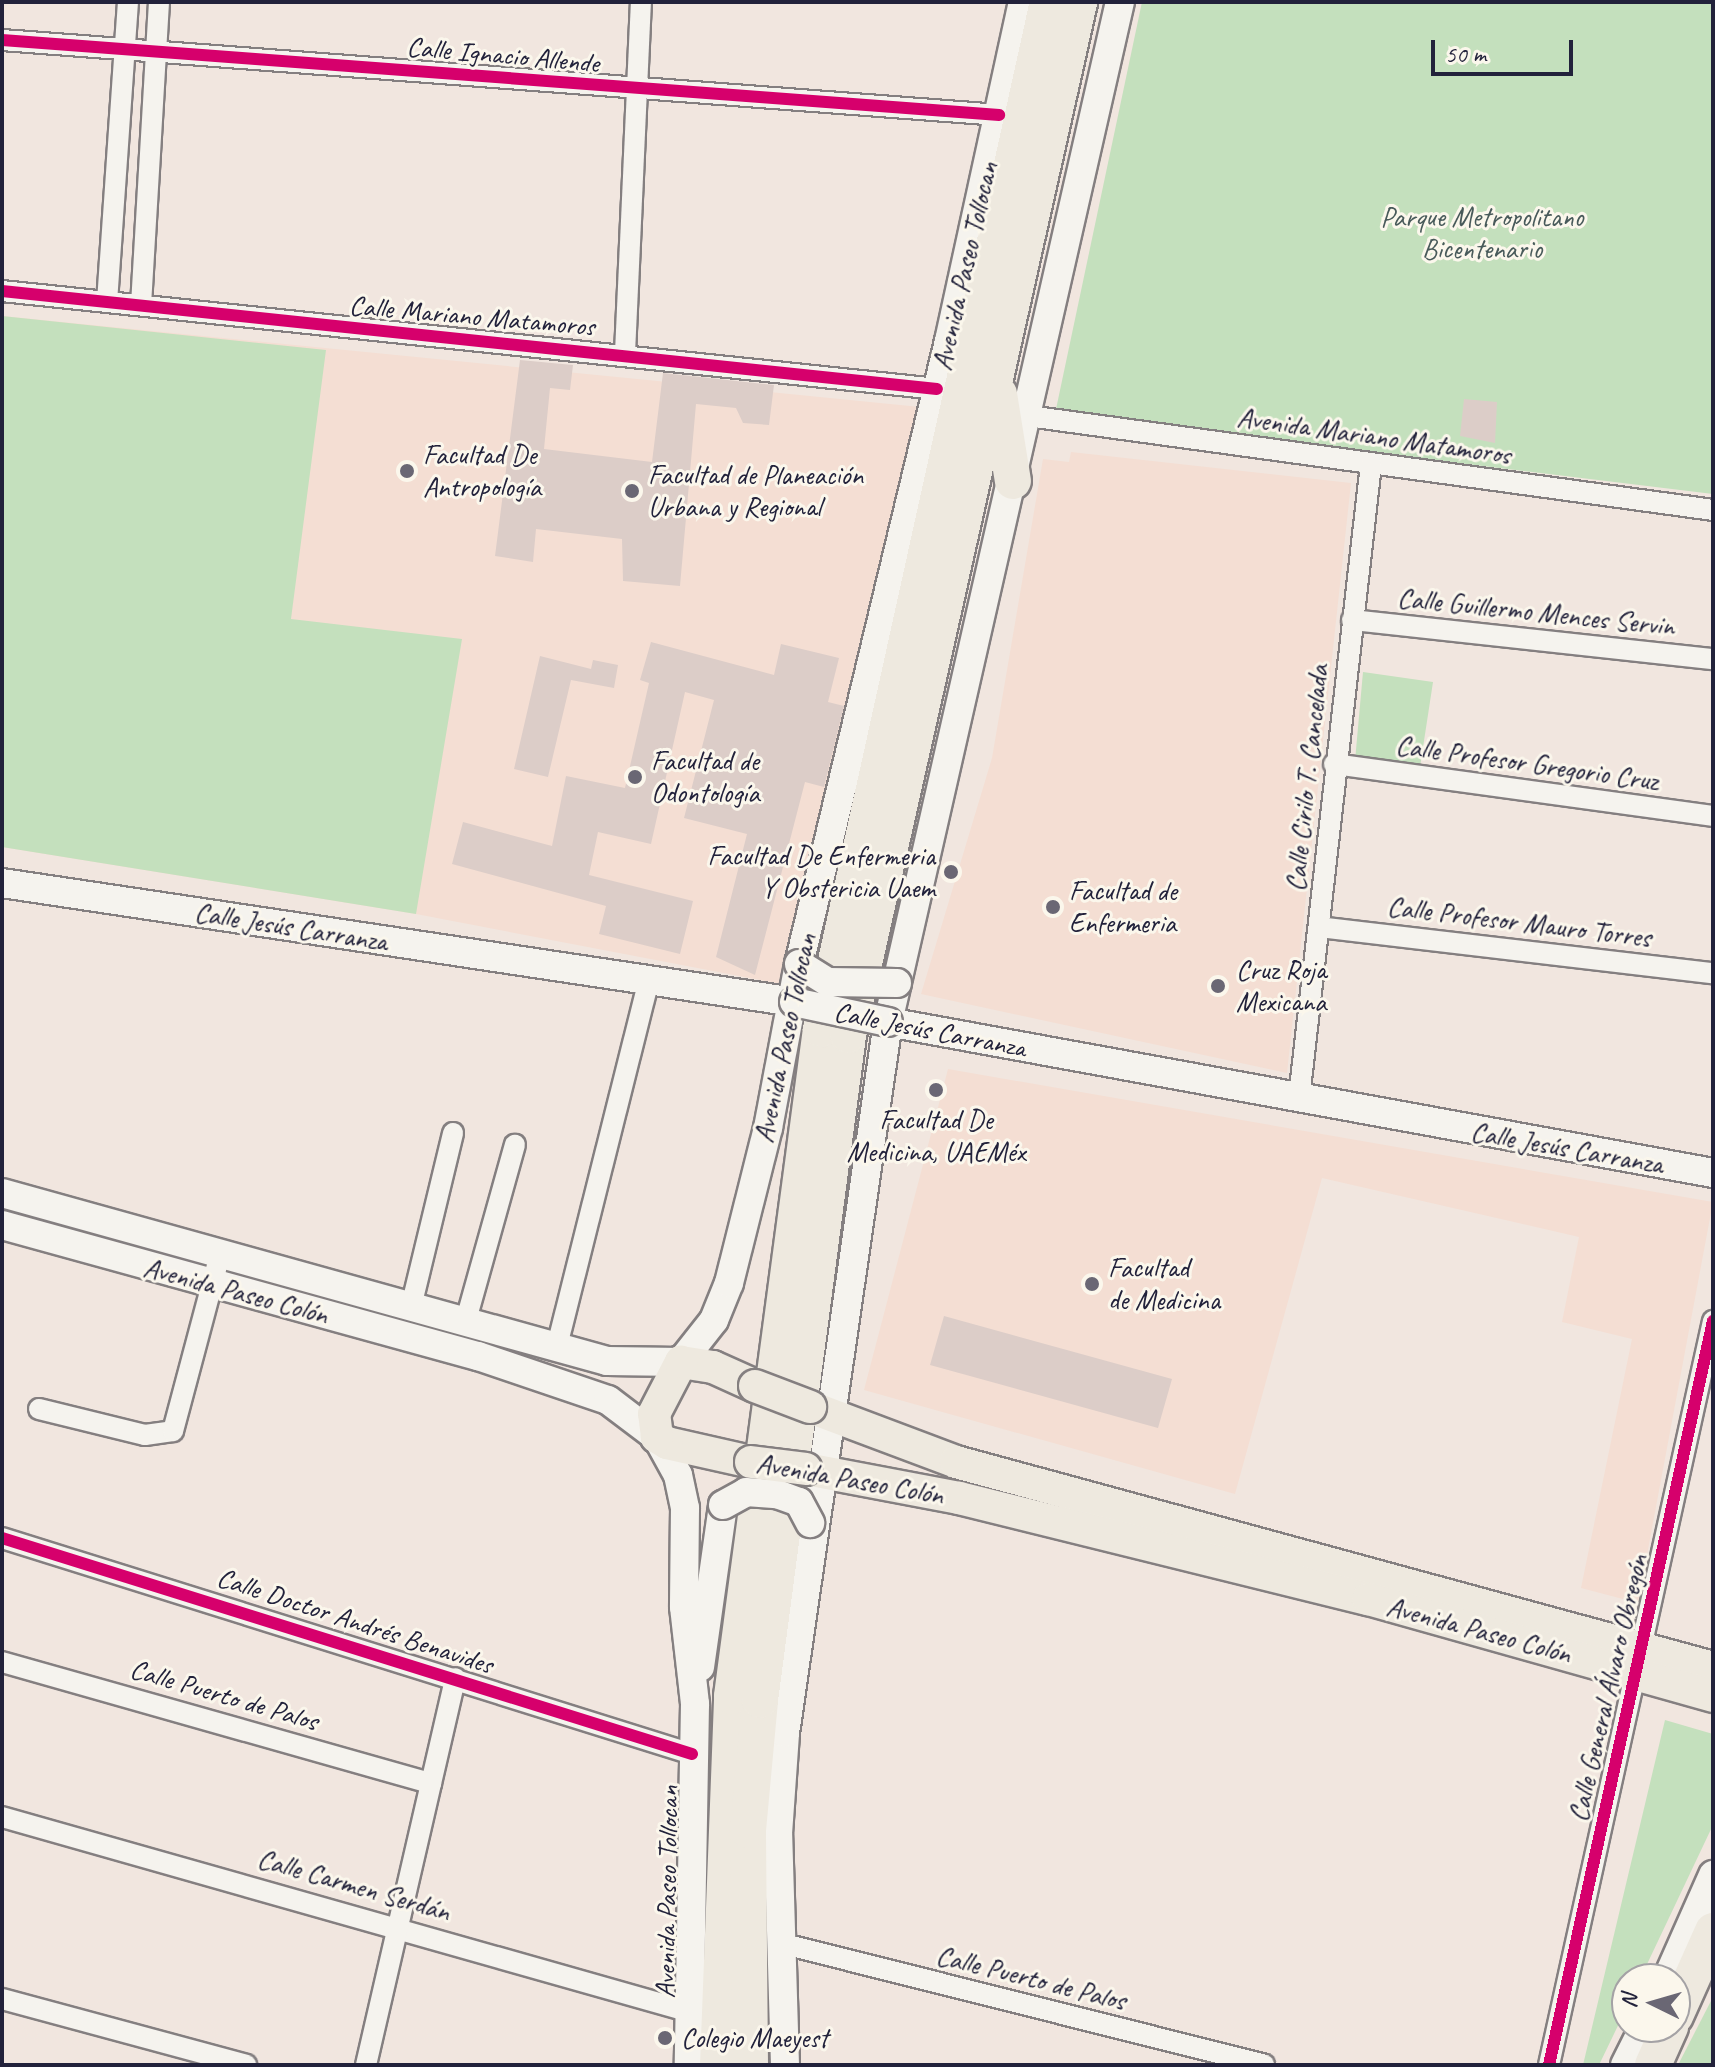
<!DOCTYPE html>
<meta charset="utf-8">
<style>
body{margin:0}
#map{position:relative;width:1715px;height:2067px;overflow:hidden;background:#f1e6df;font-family:Caveat,sans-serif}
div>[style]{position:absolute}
.built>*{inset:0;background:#f4ded3}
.green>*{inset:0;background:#c4e0bd}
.building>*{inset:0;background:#dccdc8}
.roads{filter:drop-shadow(2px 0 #847f80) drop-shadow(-2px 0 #847f80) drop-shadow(0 2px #847f80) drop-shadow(0 -2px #847f80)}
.street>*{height:20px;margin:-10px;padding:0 10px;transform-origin:10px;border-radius:10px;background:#f5f3ee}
.secondary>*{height:28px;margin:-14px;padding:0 14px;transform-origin:14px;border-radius:14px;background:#f5f3ee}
.primary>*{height:32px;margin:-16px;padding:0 16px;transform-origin:16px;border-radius:16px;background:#eee9df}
.highway>*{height:36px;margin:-18px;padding:0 18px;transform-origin:18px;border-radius:18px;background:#eee9df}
.bridges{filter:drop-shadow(2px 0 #847f80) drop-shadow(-2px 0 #847f80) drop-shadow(0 2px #847f80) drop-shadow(0 -2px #847f80)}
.secondary-bridge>*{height:28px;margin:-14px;padding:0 14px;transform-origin:14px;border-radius:14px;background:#f5f3ee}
.primary-bridge>*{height:32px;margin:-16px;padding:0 16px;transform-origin:16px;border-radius:16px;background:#eee9df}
.cycleway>*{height:12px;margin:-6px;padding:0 6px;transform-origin:6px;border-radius:6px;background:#d6006c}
.dots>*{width:22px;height:22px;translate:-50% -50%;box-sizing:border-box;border:4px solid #fbf7ec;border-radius:50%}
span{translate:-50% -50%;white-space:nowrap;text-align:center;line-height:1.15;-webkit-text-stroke:6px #fbf7ec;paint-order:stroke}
.street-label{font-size:28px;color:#22223b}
.park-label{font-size:28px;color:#485a5a}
.poi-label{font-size:28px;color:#22223b}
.left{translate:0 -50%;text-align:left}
.right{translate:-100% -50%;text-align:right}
.frame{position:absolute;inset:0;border:4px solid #22223b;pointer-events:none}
.north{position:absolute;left:1611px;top:1963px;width:80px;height:80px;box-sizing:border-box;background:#fbf7ec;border:2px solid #a4a2a5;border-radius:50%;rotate:275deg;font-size:22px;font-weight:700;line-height:32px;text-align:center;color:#22223b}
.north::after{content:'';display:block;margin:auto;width:28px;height:36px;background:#6a6774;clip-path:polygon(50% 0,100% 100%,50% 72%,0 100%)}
.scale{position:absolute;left:1431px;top:40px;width:142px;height:36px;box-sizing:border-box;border:4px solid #22223b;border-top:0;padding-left:10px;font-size:24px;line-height:28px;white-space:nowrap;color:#22223b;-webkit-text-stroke:6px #fbf7ec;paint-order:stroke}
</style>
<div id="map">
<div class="built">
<div style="clip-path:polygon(2px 316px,920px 407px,781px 984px,416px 914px,2px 847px)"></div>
<div style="clip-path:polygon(1071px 452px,1351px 483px,1287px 1073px,921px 994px,992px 758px,1043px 459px,1069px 462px)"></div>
<div style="clip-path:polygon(948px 1069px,1713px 1202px,1638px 1603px,1581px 1588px,1632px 1339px,1562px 1322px,1579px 1237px,1322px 1178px,1235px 1494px,864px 1390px)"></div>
</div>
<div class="green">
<div style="clip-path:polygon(1142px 2px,1713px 2px,1713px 494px,1055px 414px)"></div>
<div style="clip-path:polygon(2px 316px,326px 350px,291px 619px,462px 639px,416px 914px,2px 847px)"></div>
<div style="clip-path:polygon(1363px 672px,1433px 682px,1420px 767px,1355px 761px)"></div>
<div style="clip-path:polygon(1665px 1720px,1713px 1734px,1713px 1825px,1640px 1979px,1627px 1979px,1627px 2007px,1599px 2065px,1583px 2065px)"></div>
<div style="clip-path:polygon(1713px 1997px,1713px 2065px,1678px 2065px)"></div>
</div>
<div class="building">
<div style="clip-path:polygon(520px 360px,573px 365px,570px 390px,550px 388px,544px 449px,652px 462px,663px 373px,774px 385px,769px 425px,743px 423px,736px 408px,696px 404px,680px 586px,623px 581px,622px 539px,536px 529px,533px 562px,495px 556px)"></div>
<div style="clip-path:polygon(1464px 399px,1497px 402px,1495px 443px,1460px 436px)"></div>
<div style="clip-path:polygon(651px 642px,774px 675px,781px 644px,839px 658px,828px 702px,844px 706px,824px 787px,805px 782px,755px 975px,716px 957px,747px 834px,684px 818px,714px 700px,685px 692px,651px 844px,598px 832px,589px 875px,693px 901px,680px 954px,599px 934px,606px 906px,452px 864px,463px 822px,552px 846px,566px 776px,625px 788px,649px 683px,640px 680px)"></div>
<div style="clip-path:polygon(540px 656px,591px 669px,593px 660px,618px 665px,614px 688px,571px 680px,548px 777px,514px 769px)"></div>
<div style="clip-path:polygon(944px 1316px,1172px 1379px,1158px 1428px,930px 1365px)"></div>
</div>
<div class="roads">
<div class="street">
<div style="left:2px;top:40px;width:1000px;rotate:4.3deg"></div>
<div style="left:2px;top:291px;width:940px;rotate:5.98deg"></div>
<div style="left:107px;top:302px;width:301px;rotate:-86deg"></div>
<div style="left:141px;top:305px;width:304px;rotate:-86.6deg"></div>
<div style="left:625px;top:353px;width:351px;rotate:-87.4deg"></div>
<div style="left:1028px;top:416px;width:691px;rotate:7.81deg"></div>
<div style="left:1352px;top:620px;width:363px;rotate:6.2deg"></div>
<div style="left:1334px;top:764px;width:383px;rotate:7.8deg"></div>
<div style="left:1319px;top:927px;width:397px;rotate:6.7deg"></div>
<div style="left:1299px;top:1098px;width:638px;rotate:-83.52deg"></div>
<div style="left:411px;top:1307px;width:179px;rotate:-76.4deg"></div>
<div style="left:466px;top:1320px;width:182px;rotate:-74.4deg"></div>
<div style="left:557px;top:1346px;width:373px;rotate:-75.9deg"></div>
<div style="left:39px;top:1409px;width:109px;rotate:13.8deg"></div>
<div style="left:145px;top:1435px;width:28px;rotate:-8deg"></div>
<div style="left:173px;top:1431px;width:186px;rotate:-75.1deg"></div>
<div style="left:2px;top:1538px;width:723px;rotate:17.38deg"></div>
<div style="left:2px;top:1662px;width:446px;rotate:15.8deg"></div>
<div style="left:2px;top:1817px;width:715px;rotate:15.82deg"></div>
<div style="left:784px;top:1944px;width:495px;rotate:14.1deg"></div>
<div style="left:2px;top:1999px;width:253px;rotate:15.1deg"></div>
<div style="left:366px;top:2065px;width:397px;rotate:-77deg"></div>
<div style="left:1549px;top:2065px;width:762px;rotate:-77.57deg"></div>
</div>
<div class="secondary">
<div style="left:2px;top:883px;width:801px;rotate:8.54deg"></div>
<div style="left:888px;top:1022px;width:839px;rotate:10.37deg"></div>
<div style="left:2px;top:1193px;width:628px;rotate:15.52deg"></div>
<div style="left:607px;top:1361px;width:74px;rotate:0.8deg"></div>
<div style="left:681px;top:1362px;width:53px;rotate:-51.8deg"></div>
<div style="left:714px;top:1320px;width:40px;rotate:-68deg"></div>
<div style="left:729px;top:1283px;width:160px;rotate:-75.9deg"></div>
<div style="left:768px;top:1128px;width:167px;rotate:-79.3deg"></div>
<div style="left:799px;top:964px;width:641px;rotate:-76.46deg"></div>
<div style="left:949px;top:341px;width:347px;rotate:-77.7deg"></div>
<div style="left:2px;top:1225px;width:494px;rotate:15.4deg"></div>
<div style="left:478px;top:1356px;width:137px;rotate:18.7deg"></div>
<div style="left:608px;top:1400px;width:61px;rotate:37.1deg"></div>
<div style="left:657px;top:1437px;width:43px;rotate:61.1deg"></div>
<div style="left:678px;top:1475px;width:34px;rotate:78deg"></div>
<div style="left:685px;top:1508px;width:99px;rotate:90.6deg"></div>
<div style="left:684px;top:1607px;width:98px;rotate:83.5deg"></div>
<div style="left:695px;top:1704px;width:361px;rotate:91deg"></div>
<div style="left:700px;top:1667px;width:164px;rotate:-81.9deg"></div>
<div style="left:1667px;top:1979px;width:114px;rotate:-66.1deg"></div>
<div style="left:785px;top:2065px;width:231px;rotate:-91.7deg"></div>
<div style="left:778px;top:1834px;width:101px;rotate:-86deg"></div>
<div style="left:785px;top:1733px;width:718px;rotate:-81.76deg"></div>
<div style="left:888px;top:1022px;width:1046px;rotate:-77.19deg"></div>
<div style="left:1625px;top:2065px;width:42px;rotate:-63.4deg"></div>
</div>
<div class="primary">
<div style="left:810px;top:1407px;width:156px;rotate:20.6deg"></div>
<div style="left:956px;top:1462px;width:785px;rotate:15.22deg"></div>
<div style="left:751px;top:1462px;width:86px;rotate:-167.3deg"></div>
<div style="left:667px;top:1443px;width:12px;rotate:-149deg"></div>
<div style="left:657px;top:1437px;width:23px;rotate:-97deg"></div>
<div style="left:654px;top:1414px;width:59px;rotate:-62.6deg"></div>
<div style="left:681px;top:1362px;width:32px;rotate:9deg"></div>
<div style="left:713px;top:1367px;width:46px;rotate:24.3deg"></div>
<div style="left:806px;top:1469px;width:156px;rotate:10.7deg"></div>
<div style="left:959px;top:1498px;width:421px;rotate:13.9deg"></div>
<div style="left:1368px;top:1599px;width:358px;rotate:15.7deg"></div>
</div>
<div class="highway">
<div style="left:999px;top:394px;width:88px;rotate:80.9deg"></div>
<div style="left:1675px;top:2016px;width:93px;rotate:-65.9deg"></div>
<div style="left:718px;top:2065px;width:369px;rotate:-87.8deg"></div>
<div style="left:732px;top:1696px;width:673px;rotate:-82.4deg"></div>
<div style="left:821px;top:1029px;width:1052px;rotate:-77.54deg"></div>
<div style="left:750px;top:2065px;width:235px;rotate:-90.5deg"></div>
<div style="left:748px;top:1830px;width:131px;rotate:-84.7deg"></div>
<div style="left:760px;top:1700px;width:671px;rotate:-82.46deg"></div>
<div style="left:848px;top:1035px;width:1059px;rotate:-77.39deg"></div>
<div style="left:1653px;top:2065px;width:42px;rotate:-65.9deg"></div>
</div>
</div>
<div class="bridges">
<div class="secondary-bridge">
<div style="left:799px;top:964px;width:34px;rotate:32deg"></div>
<div style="left:828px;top:982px;width:69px;rotate:0.8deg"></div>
<div style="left:794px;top:1002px;width:96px;rotate:12deg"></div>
<div style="left:723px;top:1505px;width:26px;rotate:-29deg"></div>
<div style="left:746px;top:1492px;width:31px;rotate:4deg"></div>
<div style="left:777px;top:1494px;width:23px;rotate:20deg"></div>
<div style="left:799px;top:1502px;width:24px;rotate:62deg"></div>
</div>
<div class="primary-bridge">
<div style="left:755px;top:1386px;width:59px;rotate:20.9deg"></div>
<div style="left:751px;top:1462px;width:55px;rotate:7.3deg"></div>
</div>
</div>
<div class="cycleway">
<div style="left:2px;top:40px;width:1000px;rotate:4.3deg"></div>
<div style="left:2px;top:291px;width:940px;rotate:5.98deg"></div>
<div style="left:2px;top:1538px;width:723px;rotate:17.38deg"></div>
<div style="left:1549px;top:2065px;width:762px;rotate:-77.57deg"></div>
</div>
<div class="dots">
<div style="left:407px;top:471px;background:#6a6774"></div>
<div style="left:632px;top:491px;background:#6a6774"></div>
<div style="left:635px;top:777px;background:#6a6774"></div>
<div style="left:951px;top:872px;background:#6a6774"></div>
<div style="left:1053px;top:907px;background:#6a6774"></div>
<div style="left:1218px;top:986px;background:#6a6774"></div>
<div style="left:936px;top:1090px;background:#6a6774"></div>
<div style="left:1092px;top:1284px;background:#6a6774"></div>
<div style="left:665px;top:2038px;background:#6a6774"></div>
</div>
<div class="street-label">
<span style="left:503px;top:55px;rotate:5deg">Calle Ignacio Allende</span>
<span style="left:965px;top:266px;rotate:-77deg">Avenida Paseo Tollocan</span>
<span style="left:472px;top:316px;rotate:5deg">Calle Mariano Matamoros</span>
<span style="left:1374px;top:436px;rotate:8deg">Avenida Mariano Matamoros</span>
<span style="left:1536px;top:612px;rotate:6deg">Calle Guillermo Mences Servin</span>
<span style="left:1527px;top:763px;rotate:8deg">Calle Profesor Gregorio Cruz</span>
<span style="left:1307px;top:778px;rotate:-84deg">Calle Cirilo T. Cancelada</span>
<span style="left:1519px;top:922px;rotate:7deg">Calle Profesor Mauro Torres</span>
<span style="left:291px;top:927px;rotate:9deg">Calle Jesús Carranza</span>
<span style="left:930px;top:1030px;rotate:11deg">Calle Jesús Carranza</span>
<span style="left:785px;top:1038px;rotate:-78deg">Avenida Paseo Tollocan</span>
<span style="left:1567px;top:1148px;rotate:10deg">Calle Jesús Carranza</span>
<span style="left:236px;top:1291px;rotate:15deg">Avenida Paseo Colón</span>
<span style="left:850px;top:1479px;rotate:10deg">Avenida Paseo Colón</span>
<span style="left:355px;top:1621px;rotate:18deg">Calle Doctor Andrés Benavides</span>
<span style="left:1479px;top:1630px;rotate:15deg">Avenida Paseo Colón</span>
<span style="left:1608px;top:1688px;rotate:-77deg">Calle General Álvaro Obregón</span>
<span style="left:224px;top:1695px;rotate:16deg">Calle Puerto de Palos</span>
<span style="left:354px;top:1885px;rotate:16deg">Calle Carmen Serdán</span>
<span style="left:667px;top:1892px;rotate:-89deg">Avenida Paseo Tollocan</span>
<span style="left:1031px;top:1978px;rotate:14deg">Calle Puerto de Palos</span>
</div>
<div class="park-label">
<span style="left:1482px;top:233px">Parque Metropolitano<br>Bicentenario</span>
</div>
<div class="poi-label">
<span class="left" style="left:423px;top:471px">Facultad De<br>Antropología</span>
<span class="left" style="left:648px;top:491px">Facultad de Planeación<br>Urbana y Regional</span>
<span class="left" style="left:651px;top:777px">Facultad de<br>Odontología</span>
<span class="right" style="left:935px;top:872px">Facultad De Enfermeria<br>Y Obstericia Uaem</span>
<span class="left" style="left:1069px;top:907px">Facultad de<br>Enfermeria</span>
<span class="left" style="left:1236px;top:986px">Cruz Roja<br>Mexicana</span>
<span style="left:936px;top:1136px">Facultad De<br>Medicina, UAEMéx</span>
<span class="left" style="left:1108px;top:1284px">Facultad<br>de Medicina</span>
<span class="left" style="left:681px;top:2038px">Colegio Maeyest</span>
</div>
<div class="frame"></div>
<div class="north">N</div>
<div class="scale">50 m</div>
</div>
